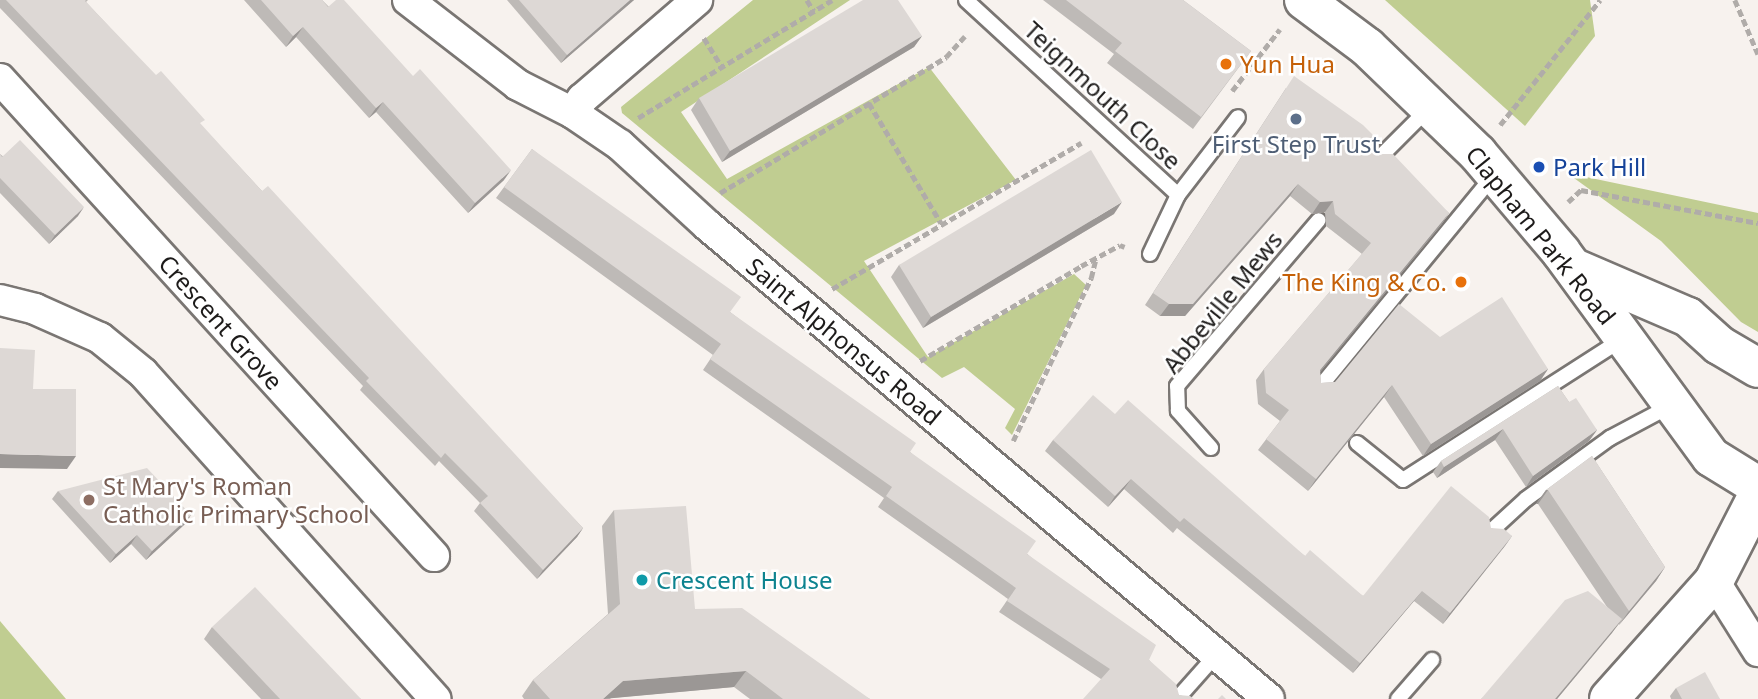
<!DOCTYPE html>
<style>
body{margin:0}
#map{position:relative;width:1758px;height:699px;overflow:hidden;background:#f7f2ee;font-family:"Noto Sans",sans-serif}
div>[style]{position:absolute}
.green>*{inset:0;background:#c0cd91}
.path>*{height:4.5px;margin-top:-2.25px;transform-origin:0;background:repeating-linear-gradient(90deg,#b0aca9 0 7px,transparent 0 10.5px)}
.roads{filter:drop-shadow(2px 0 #7a7673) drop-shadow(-2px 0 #7a7673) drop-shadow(0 2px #7a7673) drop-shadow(0 -2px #7a7673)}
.lane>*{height:14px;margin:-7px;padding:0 7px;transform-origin:7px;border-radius:7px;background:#fff}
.street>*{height:30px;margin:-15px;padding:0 15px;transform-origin:15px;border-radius:15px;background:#fff}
.secondary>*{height:38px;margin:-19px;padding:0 19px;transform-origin:19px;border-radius:19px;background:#fff}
.primary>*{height:38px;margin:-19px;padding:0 19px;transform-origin:19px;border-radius:19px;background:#fff}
.wall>*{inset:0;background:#bebab7}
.shaded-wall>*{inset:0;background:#9b9795}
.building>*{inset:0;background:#ddd8d5}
.dots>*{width:19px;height:19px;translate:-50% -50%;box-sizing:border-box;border:4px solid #fff;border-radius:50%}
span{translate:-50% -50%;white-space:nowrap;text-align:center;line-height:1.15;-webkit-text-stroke:5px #fff;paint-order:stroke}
.food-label{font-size:24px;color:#c56008}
.left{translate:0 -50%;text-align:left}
.right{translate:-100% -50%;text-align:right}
.street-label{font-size:24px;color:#1d1b1a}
.service-label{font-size:24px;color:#4e5e75}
.transit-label{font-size:24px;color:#164399}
.education-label{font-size:24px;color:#785e54}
.culture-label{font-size:24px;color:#0d838f}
</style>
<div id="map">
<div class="green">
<div style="clip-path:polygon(753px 0,850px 0,681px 112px,727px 179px,929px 67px,1016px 180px,864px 261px,928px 357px,1074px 274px,1086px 285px,1012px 435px,1005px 428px,1015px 409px,964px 367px,942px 378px,622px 113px,621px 107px)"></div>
<div style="clip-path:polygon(1385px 0,1590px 0,1595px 36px,1525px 126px)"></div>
<div style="clip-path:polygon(1567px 173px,1758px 213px,1758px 332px,1741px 322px,1661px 241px)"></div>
<div style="clip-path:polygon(0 621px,66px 699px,0 699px)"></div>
</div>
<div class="path">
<div style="left:807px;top:0;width:13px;rotate:58deg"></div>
<div style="left:1735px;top:0;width:59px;rotate:66.9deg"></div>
<div style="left:704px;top:38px;width:34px;rotate:58deg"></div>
<div style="left:1232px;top:91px;width:78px;rotate:-52.3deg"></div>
<div style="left:869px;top:103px;width:140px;rotate:59deg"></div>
<div style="left:638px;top:118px;width:227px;rotate:-31.3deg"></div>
<div style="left:1500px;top:125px;width:160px;rotate:-51.3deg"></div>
<div style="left:720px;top:193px;width:264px;rotate:-31deg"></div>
<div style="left:946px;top:57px;width:28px;rotate:-48deg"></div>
<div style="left:1568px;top:202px;width:18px;rotate:-43deg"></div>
<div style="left:1581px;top:190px;width:180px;rotate:10.6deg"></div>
<div style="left:832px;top:289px;width:289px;rotate:-30.4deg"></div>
<div style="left:920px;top:361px;width:187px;rotate:-30.5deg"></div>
<div style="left:1081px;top:266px;width:44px;rotate:-28.3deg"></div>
<div style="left:1120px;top:245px;width:5px;rotate:22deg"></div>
<div style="left:1013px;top:441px;width:181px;rotate:-64.4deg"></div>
<div style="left:1091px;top:278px;width:21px;rotate:-76deg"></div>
</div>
<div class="roads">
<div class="lane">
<div style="left:966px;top:0;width:288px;rotate:42.6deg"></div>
<div style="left:1378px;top:159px;width:72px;rotate:-45deg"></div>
<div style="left:1150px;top:254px;width:65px;rotate:-64.6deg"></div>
<div style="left:1178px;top:195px;width:98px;rotate:-52.4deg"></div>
<div style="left:1319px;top:388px;width:276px;rotate:-50.6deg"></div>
<div style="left:1357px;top:443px;width:59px;rotate:38.8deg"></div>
<div style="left:1403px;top:480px;width:261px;rotate:-32.7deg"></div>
<div style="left:1211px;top:448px;width:50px;rotate:-131.7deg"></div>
<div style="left:1178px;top:411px;width:25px;rotate:-92deg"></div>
<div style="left:1177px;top:386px;width:218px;rotate:-49.5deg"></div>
<div style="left:1490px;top:532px;width:49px;rotate:-42.5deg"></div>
<div style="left:1526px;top:499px;width:104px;rotate:-36deg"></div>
<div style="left:1610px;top:438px;width:70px;rotate:-28deg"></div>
<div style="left:1177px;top:699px;width:59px;rotate:-48.4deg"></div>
<div style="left:1398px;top:699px;width:52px;rotate:-48.9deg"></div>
</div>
<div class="street">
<div style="left:408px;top:0;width:139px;rotate:37.7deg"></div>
<div style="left:518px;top:85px;width:62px;rotate:27deg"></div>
<div style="left:573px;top:113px;width:57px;rotate:34.2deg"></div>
<div style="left:620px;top:145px;width:118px;rotate:42.6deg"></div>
<div style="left:707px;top:225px;width:735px;rotate:40.14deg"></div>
<div style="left:0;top:79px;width:645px;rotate:47.7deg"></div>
<div style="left:573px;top:113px;width:17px;rotate:-57deg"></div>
<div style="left:582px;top:99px;width:152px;rotate:-40.7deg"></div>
<div style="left:0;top:300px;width:36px;rotate:14deg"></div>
<div style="left:35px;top:309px;width:71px;rotate:24deg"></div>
<div style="left:100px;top:338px;width:55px;rotate:39.1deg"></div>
<div style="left:143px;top:373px;width:438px;rotate:48.1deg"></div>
<div style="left:1714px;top:581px;width:83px;rotate:57.8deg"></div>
</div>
<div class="secondary">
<div style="left:1609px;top:699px;width:158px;rotate:-48.3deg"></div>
<div style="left:1714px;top:581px;width:97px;rotate:-62.9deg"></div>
</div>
<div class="primary">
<div style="left:1304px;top:0;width:79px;rotate:36.7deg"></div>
<div style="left:1367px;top:47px;width:154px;rotate:43.9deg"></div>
<div style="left:1478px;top:154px;width:128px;rotate:49.7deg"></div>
<div style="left:1561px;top:252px;width:254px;rotate:53.8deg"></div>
<div style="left:1711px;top:457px;width:55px;rotate:31.7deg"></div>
<div style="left:1574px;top:268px;width:124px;rotate:23.3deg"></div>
<div style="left:1688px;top:317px;width:42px;rotate:42.1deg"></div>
<div style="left:1719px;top:345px;width:45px;rotate:30.5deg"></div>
</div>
</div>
<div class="wall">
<div style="clip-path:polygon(0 0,88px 0,86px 2px,262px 191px,583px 528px,577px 537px,537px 579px,474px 511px,480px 503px,439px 461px,435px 466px,360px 390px,363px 386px,0 8px)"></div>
<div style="clip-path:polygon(244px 0,322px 0,504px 180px,468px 213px,376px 112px,369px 118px,296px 37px,286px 47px)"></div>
<div style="clip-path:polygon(507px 0,634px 0,561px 63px)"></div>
<div style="clip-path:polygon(1043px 0,1183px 0,1251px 51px,1193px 129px,1107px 63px,1114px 54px)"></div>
<div style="clip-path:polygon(922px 36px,914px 47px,722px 162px,691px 110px,699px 98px)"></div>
<div style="clip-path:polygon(1286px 88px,1379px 154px,1449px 213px,1441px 225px,1320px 372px,1321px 383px,1335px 382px,1440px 337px,1548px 369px,1540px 381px,1423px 456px,1384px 397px,1308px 491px,1258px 450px,1280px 421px,1258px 404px,1256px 380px,1264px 369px,1362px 254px,1326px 226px,1325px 212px,1312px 214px,1290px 196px,1185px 316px,1160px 316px,1145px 305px)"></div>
<div style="clip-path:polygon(532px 149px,730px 312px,910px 452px,1149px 660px,1179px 695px,1194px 699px,1101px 679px,999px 612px,1008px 599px,878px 507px,884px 498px,703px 370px,713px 355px,496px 198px)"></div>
<div style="clip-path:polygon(0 154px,78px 216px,49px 244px,0 193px)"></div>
<div style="clip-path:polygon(1114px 214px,923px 328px,891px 277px,899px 265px)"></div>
<div style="clip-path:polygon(1558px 386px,1569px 402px,1597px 430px,1589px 441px,1526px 487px,1495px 440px,1437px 478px,1433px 472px,1441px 461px)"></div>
<div style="clip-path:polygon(1115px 414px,1305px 556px,1363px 596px,1491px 528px,1512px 536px,1443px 624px,1414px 601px,1353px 673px,1177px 528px,1173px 533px,1124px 489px,1108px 507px,1045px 451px,1053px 440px)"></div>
<div style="clip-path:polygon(1592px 456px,1665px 567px,1656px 581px,1619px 625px,1619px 624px,1557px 699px,1481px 699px,1607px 607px,1538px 504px,1536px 504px,1546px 490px)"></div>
<div style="clip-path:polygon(58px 491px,191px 515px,185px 524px,146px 560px,131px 544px,110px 563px,52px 499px)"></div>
<div style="clip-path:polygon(614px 510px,695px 609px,870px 699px,750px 699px,734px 687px,611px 698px,610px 699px,524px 699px,522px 696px,533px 680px,608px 614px,602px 526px)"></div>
<div style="clip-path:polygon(212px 627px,361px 699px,261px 699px,204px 639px)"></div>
<div style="clip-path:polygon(1676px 688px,1720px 699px,1671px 699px,1670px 696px)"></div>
</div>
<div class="shaded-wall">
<div style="clip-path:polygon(630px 0,634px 0,561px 63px,567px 55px)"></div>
<div style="clip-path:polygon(303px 27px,296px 37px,286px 47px,293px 36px)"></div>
<div style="clip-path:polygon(922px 36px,914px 47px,722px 162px,730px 151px)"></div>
<div style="clip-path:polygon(383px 102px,376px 112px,369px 118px,376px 108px)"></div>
<div style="clip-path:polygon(511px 170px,504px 180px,468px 213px,475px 203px)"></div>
<div style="clip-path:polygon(1298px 184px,1290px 196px,1185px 316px,1160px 316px,1169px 304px)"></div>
<div style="clip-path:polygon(1333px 201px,1325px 212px,1312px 214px,1320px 202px)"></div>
<div style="clip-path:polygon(1122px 202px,1114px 214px,923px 328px,931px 317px)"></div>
<div style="clip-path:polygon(84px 207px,78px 216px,49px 244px,55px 235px)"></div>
<div style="clip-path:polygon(1449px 213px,1441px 225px,1312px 382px,1320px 370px)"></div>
<div style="clip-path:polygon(1548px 369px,1540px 381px,1423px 456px,1431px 444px)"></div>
<div style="clip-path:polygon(1392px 385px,1384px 397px,1308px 491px,1316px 479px)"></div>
<div style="clip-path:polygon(1503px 429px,1495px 440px,1437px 478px,1444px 467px)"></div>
<div style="clip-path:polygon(1597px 430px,1589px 441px,1526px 487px,1533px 476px)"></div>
<div style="clip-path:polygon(0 454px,76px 456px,67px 469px,0 468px)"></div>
<div style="clip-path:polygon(1131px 479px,1124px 489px,1108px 507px,1115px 496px)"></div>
<div style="clip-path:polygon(1546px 490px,1548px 490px,1538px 504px,1536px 504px)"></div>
<div style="clip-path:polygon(191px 515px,185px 524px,146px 560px,152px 551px)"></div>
<div style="clip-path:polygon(583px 528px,577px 537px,537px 579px,543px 570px)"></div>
<div style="clip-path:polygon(137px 535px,131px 544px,110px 563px,116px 554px)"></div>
<div style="clip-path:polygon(1512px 536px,1505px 546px,1443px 624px,1450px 613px)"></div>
<div style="clip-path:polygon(1665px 567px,1656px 581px,1619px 625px,1629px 611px)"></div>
<div style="clip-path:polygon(1422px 591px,1414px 601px,1353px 673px,1360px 663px)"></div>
<div style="clip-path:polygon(1622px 619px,1612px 633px,1557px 699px,1555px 699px)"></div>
<div style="clip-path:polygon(746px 671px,734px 687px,603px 699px,623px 681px)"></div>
</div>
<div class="building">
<div style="clip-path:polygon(6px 0,86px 0,85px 1px,156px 75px,161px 71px,205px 120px,200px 123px,262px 191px,268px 186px,583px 528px,543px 570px,480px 503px,488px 496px,445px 453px,441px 458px,366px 381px,369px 378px)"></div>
<div style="clip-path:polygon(261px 0,322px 0,328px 7px,336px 0,344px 0,413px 76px,420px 69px,511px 170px,475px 203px,383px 102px,376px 108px,303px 27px,293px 36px)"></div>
<div style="clip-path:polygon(519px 0,630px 0,567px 55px)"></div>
<div style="clip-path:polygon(863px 0,898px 0,922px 36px,730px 151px,699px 98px)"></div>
<div style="clip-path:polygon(1066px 0,1183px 0,1251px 51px,1201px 117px,1115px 51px,1122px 43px)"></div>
<div style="clip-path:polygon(1294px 76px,1363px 125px,1379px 141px,1379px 154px,1393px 154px,1449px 213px,1320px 370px,1321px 383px,1335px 382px,1399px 304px,1440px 337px,1502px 297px,1548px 369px,1431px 444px,1392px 385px,1316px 479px,1266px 439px,1289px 410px,1266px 393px,1264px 369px,1371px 243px,1335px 214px,1333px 201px,1320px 202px,1298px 184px,1193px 304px,1169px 304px,1153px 293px)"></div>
<div style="clip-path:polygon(20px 140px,84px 207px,55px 235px,0 178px,0 154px,2px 157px)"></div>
<div style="clip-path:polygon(532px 149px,741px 297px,730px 312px,916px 443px,910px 452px,1036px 541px,1027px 554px,1156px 645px,1149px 660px,1176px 684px,1179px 695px,1190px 696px,1194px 699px,1083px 699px,1110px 669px,1007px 601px,1016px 588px,886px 496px,892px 487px,710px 359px,721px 344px,504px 187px)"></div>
<div style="clip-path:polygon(1091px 150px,1122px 202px,931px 317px,899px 265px)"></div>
<div style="clip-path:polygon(0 348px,35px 350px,33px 389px,76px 389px,76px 456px,0 454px)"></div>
<div style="clip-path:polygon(1558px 386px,1569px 402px,1576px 398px,1597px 430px,1533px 476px,1503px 429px,1444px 467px,1441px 461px)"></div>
<div style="clip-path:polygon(1093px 395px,1115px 414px,1128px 400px,1305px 556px,1310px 550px,1363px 596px,1451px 486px,1489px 517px,1491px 528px,1504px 529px,1512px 536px,1450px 613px,1422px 591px,1360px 663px,1184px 518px,1180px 522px,1131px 479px,1115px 496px,1053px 440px)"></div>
<div style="clip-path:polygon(1592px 456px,1665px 567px,1629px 611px,1548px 490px,1546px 490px)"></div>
<div style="clip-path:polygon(147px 468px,191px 515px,152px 551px,137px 535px,116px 554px,58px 491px)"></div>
<div style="clip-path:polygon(686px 506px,695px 609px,742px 608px,870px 699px,783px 699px,746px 671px,623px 681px,603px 699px,550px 699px,533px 680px,620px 604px,614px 510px)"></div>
<div style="clip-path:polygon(255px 587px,361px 699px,280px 699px,212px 627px)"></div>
<div style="clip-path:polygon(1588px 591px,1622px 619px,1555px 699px,1481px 699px,1565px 600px)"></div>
<div style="clip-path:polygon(1705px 672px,1720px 699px,1682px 699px,1676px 688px)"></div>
<div style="clip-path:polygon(1222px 695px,1226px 699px,1218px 699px)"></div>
</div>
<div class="dots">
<div style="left:1226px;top:64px;background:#e8710a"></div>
<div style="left:1296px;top:119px;background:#5c6f8a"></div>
<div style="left:1539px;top:167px;background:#1a4fb4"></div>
<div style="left:1461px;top:282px;background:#e8710a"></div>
<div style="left:89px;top:500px;background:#8d6e63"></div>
<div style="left:642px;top:580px;background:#0f9aa8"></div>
</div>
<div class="food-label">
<span class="left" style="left:1240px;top:64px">Yun Hua</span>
<span class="right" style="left:1447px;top:282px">The King &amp; Co.</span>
</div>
<div class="street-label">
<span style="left:1103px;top:95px;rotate:43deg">Teignmouth Close</span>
<span style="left:1541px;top:235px;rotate:51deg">Clapham Park Road</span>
<span style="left:1222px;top:302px;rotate:-51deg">Abbeville Mews</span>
<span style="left:221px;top:322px;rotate:48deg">Crescent Grove</span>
<span style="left:844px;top:341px;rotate:40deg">Saint Alphonsus Road</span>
</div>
<div class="service-label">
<span style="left:1296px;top:144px">First Step Trust</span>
</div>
<div class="transit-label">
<span class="left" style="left:1553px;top:167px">Park Hill</span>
</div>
<div class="education-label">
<span class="left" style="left:103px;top:500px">St Mary's Roman<br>Catholic Primary School</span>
</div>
<div class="culture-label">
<span class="left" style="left:656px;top:580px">Crescent House</span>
</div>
</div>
